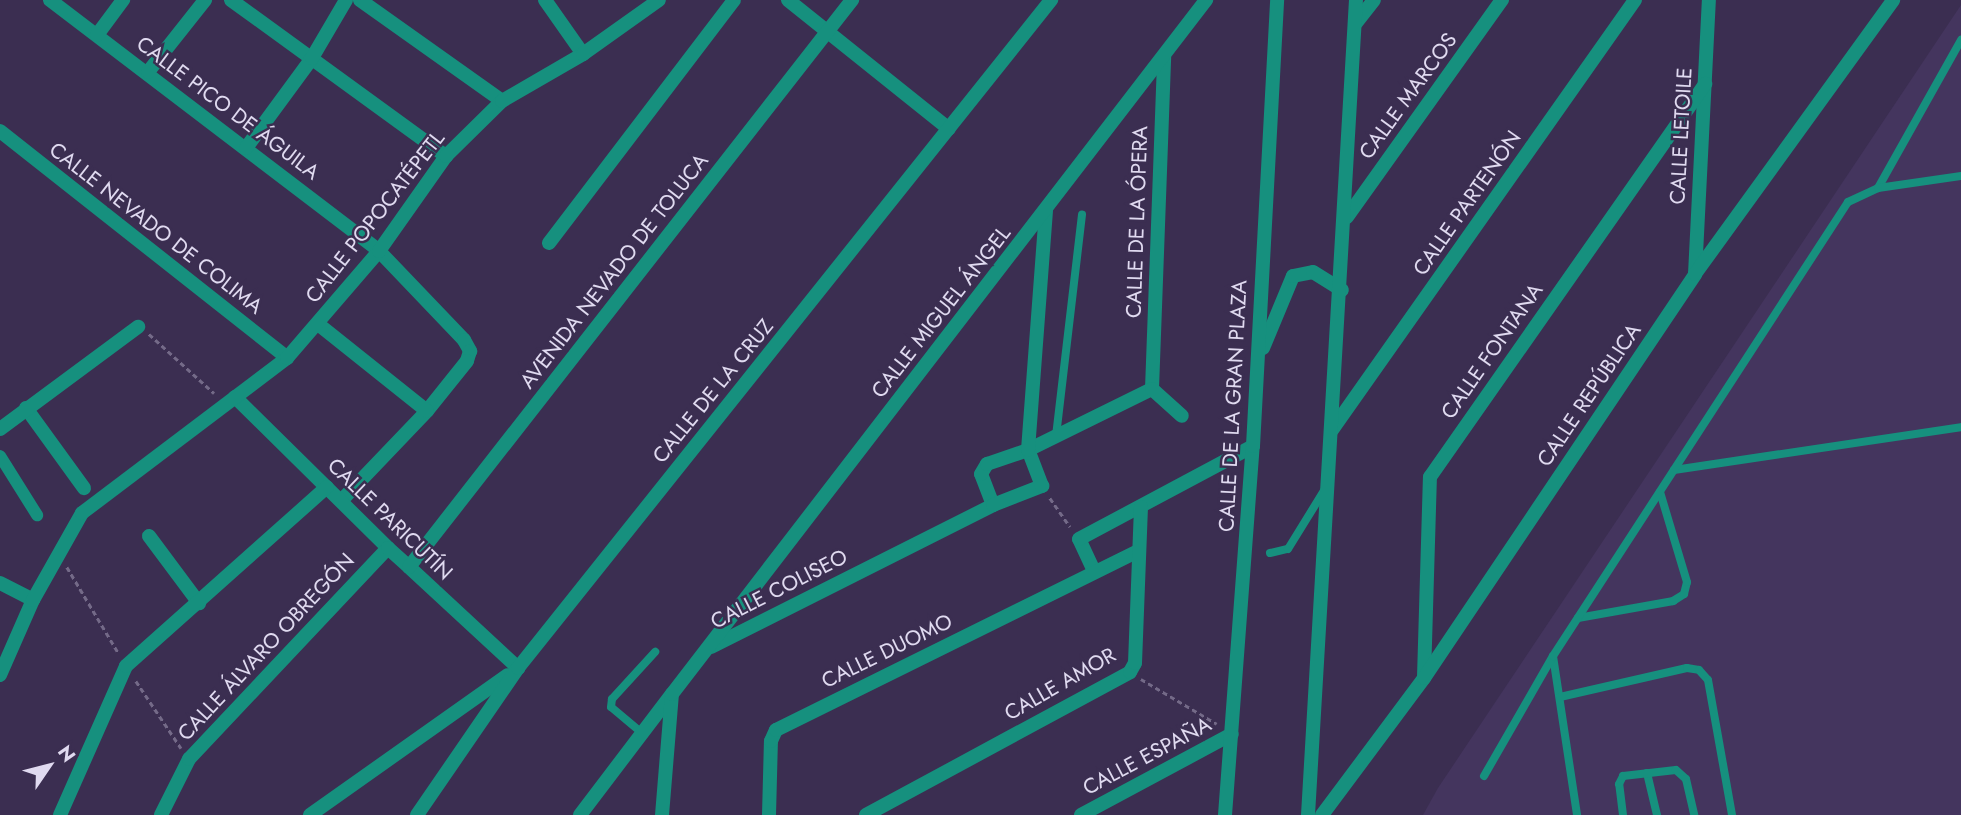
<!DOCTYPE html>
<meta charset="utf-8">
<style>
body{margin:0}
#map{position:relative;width:1961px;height:815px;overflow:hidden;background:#3b2e51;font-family:Jost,sans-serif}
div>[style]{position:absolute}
.built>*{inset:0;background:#44355e}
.path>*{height:2.5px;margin-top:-1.25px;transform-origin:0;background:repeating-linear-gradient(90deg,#746a88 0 5px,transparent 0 8.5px)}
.service>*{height:8px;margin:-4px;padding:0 4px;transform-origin:4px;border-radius:4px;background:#16907e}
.pedestrian>*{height:12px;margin:-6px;padding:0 6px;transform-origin:6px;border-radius:6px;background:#16907e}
.minor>*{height:14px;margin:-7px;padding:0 7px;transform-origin:7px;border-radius:7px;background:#16907e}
.tertiary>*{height:14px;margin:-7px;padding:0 7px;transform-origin:7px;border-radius:7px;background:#16907e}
span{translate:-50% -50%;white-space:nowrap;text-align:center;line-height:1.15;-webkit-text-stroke:5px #3b2e51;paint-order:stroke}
.street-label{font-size:21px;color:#e0daf0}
.north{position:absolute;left:14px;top:731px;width:70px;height:70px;-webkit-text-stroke:5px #3b2e51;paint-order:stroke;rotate:55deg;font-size:19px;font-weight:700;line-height:28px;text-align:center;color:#e0daf0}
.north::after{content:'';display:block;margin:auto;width:24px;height:32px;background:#e0daf0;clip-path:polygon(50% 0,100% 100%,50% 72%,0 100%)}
</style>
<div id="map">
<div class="built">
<div style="clip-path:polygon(1961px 5px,1961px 815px,1423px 815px,1438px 788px)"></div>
</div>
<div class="path">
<div style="left:149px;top:334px;width:88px;rotate:42.2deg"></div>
<div style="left:1050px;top:498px;width:35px;rotate:55deg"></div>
<div style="left:67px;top:567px;width:101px;rotate:59.1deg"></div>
<div style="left:1141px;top:679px;width:88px;rotate:30.6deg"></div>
<div style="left:136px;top:681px;width:81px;rotate:56.1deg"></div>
</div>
<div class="service">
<div style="left:1878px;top:188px;width:170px;rotate:-60.7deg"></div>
<div style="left:1056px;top:436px;width:223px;rotate:-83.3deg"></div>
<div style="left:1674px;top:470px;width:290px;rotate:-8.5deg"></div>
<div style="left:1270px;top:553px;width:18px;rotate:-13deg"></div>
<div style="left:1288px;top:549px;width:70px;rotate:-58.3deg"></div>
<div style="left:1578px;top:618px;width:97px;rotate:-10.1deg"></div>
<div style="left:1673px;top:601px;width:13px;rotate:-32deg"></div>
<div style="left:1684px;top:594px;width:12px;rotate:-76deg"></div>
<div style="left:1687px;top:582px;width:94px;rotate:-106.7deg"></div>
<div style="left:1553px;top:656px;width:161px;rotate:81.4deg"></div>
<div style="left:1560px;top:697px;width:130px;rotate:-12.9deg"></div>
<div style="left:1687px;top:668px;width:12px;rotate:9deg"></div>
<div style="left:1699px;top:670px;width:13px;rotate:48deg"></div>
<div style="left:1708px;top:680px;width:137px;rotate:79.9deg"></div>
<div style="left:642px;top:733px;width:40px;rotate:-140deg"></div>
<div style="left:611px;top:707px;width:8px;rotate:-83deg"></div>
<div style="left:612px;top:699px;width:64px;rotate:-47.5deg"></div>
<div style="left:1647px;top:773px;width:43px;rotate:76.6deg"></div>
<div style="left:1484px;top:776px;width:138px;rotate:-60.1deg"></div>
<div style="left:1553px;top:656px;width:541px;rotate:-56.99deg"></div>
<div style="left:1848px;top:202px;width:33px;rotate:-25deg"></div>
<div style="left:1878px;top:188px;width:84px;rotate:-8.2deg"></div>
<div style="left:1623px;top:815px;width:31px;rotate:-97deg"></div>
<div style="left:1619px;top:784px;width:9px;rotate:-63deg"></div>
<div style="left:1623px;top:776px;width:53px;rotate:-6.5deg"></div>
<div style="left:1676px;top:770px;width:13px;rotate:42deg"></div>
<div style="left:1686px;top:779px;width:37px;rotate:77deg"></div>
</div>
<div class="pedestrian">
<div style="left:0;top:456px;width:70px;rotate:57.9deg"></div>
</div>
<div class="minor">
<div style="left:50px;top:0;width:414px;rotate:37.3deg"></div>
<div style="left:379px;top:251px;width:123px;rotate:46.3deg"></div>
<div style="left:464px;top:340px;width:13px;rotate:61deg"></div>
<div style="left:470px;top:351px;width:10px;rotate:107deg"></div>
<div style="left:467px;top:361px;width:64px;rotate:128.7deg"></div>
<div style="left:427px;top:411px;width:124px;rotate:133.7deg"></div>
<div style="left:231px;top:0;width:266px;rotate:36deg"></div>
<div style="left:360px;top:0;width:174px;rotate:35.4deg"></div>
<div style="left:545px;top:0;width:66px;rotate:54.9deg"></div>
<div style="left:788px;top:0;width:206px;rotate:38.7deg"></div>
<div style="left:1356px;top:23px;width:29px;rotate:-52deg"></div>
<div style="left:97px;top:35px;width:44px;rotate:-53.4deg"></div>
<div style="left:148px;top:72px;width:92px;rotate:-51.6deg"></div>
<div style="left:0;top:131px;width:366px;rotate:38.3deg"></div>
<div style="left:246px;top:148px;width:112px;rotate:-53.7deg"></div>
<div style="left:312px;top:58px;width:67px;rotate:-59.6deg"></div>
<div style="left:1347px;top:217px;width:267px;rotate:-54.5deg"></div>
<div style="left:549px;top:243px;width:305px;rotate:-52.7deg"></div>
<div style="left:1695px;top:274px;width:274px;rotate:-87.1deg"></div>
<div style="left:318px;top:324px;width:139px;rotate:38.6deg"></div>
<div style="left:1152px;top:389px;width:332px;rotate:-87.9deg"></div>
<div style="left:235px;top:397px;width:215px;rotate:44.6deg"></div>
<div style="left:26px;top:408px;width:99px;rotate:54.1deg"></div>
<div style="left:0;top:429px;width:172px;rotate:-36.5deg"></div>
<div style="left:1332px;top:430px;width:526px;rotate:-54.83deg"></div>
<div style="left:993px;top:505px;width:33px;rotate:-111deg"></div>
<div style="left:981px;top:474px;width:12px;rotate:-59deg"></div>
<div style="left:987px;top:464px;width:43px;rotate:-18.9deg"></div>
<div style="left:1028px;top:450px;width:138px;rotate:-26.2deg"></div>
<div style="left:1152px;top:389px;width:40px;rotate:42deg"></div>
<div style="left:149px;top:536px;width:84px;rotate:53.3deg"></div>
<div style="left:409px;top:567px;width:149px;rotate:42.8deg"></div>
<div style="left:1094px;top:571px;width:35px;rotate:-115deg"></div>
<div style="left:1079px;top:539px;width:197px;rotate:-28.1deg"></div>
<div style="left:0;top:583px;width:37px;rotate:27deg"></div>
<div style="left:711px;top:647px;width:316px;rotate:-26.7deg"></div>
<div style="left:993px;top:505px;width:53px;rotate:-21.2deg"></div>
<div style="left:1042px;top:486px;width:39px;rotate:-111deg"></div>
<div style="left:1028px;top:450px;width:241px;rotate:-85.7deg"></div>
<div style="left:0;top:675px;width:82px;rotate:-66.3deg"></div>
<div style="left:33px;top:600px;width:100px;rotate:-60.6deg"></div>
<div style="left:82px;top:513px;width:257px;rotate:-37.1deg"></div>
<div style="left:287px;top:358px;width:141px;rotate:-49.3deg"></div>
<div style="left:379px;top:251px;width:116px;rotate:-54.8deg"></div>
<div style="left:446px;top:156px;width:78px;rotate:-44.5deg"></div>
<div style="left:502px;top:101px;width:94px;rotate:-30.1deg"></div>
<div style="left:583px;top:54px;width:93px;rotate:-35.4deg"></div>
<div style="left:1424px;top:677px;width:200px;rotate:-88.3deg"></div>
<div style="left:1430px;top:477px;width:480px;rotate:-55deg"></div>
<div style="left:60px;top:815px;width:163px;rotate:-66.1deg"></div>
<div style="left:126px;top:666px;width:269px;rotate:-41.7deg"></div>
<div style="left:310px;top:815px;width:242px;rotate:-35.3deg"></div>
<div style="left:417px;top:815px;width:178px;rotate:-55.5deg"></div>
<div style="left:518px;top:668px;width:855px;rotate:-51.41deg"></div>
<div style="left:580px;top:815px;width:152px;rotate:-52.8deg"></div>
<div style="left:662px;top:815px;width:121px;rotate:-85.3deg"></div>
<div style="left:672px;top:694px;width:876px;rotate:-52.42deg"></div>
<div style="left:769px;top:815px;width:74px;rotate:-88.5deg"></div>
<div style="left:771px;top:741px;width:12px;rotate:-66deg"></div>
<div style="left:776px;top:730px;width:404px;rotate:-26.3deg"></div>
<div style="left:866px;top:815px;width:300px;rotate:-28.4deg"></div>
<div style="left:1130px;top:672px;width:10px;rotate:-61deg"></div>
<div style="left:1135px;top:663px;width:156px;rotate:-87.8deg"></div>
<div style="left:1081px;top:815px;width:171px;rotate:-28.2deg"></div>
<div style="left:1322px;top:815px;width:171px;rotate:-53.3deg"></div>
<div style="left:1424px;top:678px;width:486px;rotate:-56.1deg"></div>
<div style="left:1695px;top:274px;width:338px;rotate:-54.1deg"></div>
</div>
<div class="tertiary">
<div style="left:1263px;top:348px;width:78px;rotate:-67.4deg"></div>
<div style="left:1293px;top:276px;width:20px;rotate:-11deg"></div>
<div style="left:1313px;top:272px;width:34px;rotate:32deg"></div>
<div style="left:161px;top:815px;width:63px;rotate:-63.4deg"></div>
<div style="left:189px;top:759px;width:290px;rotate:-46.7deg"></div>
<div style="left:388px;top:548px;width:28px;rotate:42deg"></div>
<div style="left:409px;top:567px;width:720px;rotate:-52deg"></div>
<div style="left:1225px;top:815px;width:370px;rotate:-85.7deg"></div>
<div style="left:1253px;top:446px;width:447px;rotate:-86.9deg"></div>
<div style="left:1308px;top:815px;width:816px;rotate:-86.63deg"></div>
</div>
<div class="street-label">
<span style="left:1408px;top:96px;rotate:-54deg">CALLE MARCOS</span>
<span style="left:228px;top:108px;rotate:37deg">CALLE PICO DE ÁGUILA</span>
<span style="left:1681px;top:136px;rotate:-87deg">CALLE LETOILE</span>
<span style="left:1467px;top:203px;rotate:-55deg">CALLE PARTENÓN</span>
<span style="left:375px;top:217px;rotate:-52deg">CALLE POPOCATÉPETL</span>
<span style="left:1137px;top:222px;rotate:-88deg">CALLE DE LA ÓPERA</span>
<span style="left:156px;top:228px;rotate:38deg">CALLE NEVADO DE COLIMA</span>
<span style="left:614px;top:271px;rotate:-52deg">AVENIDA NEVADO DE TOLUCA</span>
<span style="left:941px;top:312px;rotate:-52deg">CALLE MIGUEL ÁNGEL</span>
<span style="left:1492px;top:351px;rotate:-55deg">CALLE FONTANA</span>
<span style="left:713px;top:391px;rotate:-51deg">CALLE DE LA CRUZ</span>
<span style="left:1589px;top:395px;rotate:-56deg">CALLE REPÚBLICA</span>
<span style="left:1233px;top:406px;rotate:-87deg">CALLE DE LA GRAN PLAZA</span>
<span style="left:390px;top:519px;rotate:44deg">CALLE PARICUTÍN</span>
<span style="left:779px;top:589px;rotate:-27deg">CALLE COLISEO</span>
<span style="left:266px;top:647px;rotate:-47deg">CALLE ÁLVARO OBREGÓN</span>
<span style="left:887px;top:651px;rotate:-26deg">CALLE DUOMO</span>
<span style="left:1060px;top:684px;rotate:-30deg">CALLE AMOR</span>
<span style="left:1147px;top:756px;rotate:-28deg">CALLE ESPAÑA</span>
</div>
<div class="north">N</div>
</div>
